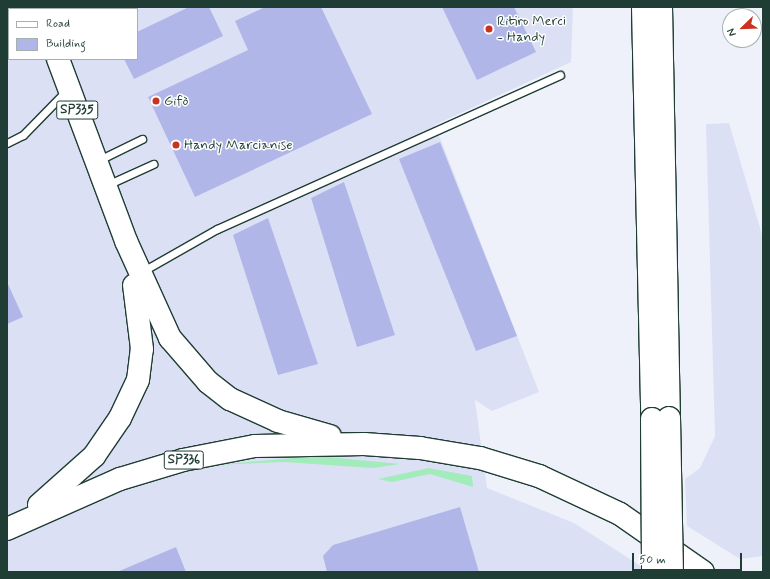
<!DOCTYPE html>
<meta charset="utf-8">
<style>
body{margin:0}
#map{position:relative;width:770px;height:579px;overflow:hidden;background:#eff1fa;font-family:Mynerve,sans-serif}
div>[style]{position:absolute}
.built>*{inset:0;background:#dce0f5}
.green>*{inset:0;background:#a2ebba}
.building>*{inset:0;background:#b0b7e8}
.roads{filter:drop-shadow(1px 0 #1f3d34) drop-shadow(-1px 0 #1f3d34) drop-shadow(0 1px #1f3d34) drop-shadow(0 -1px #1f3d34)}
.service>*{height:7px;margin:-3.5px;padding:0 3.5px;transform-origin:3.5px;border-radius:3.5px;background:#fff}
.primary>*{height:22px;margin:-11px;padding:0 11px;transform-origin:11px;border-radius:11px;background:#fff}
.trunk>*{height:22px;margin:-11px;padding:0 11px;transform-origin:11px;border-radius:11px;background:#fff}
.bridges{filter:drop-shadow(1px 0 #1f3d34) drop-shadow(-1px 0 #1f3d34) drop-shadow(0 1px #1f3d34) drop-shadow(0 -1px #1f3d34)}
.trunk-bridge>*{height:22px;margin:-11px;padding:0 11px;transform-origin:11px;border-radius:11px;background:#fff}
.dots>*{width:11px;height:11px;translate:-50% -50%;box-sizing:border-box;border:2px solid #fff;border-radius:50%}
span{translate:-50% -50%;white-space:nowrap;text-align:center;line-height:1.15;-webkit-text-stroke:3px #fff;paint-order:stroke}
.shield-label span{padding:1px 3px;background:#fff;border:1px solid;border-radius:3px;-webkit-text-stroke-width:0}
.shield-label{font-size:13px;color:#1f3d34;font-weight:700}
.poi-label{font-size:14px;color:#1f3d34}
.left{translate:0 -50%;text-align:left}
.frame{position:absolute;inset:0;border:8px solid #1f3d34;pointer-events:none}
.legend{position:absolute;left:8px;top:8px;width:130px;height:52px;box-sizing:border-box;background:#fff;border:1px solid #a5b1ae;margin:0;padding:5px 7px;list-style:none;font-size:12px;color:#1f3d34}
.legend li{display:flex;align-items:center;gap:8px;height:20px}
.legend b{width:20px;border:1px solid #a5b1ae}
.north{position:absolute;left:722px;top:8px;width:40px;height:40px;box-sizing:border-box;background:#fff;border:1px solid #a5b1ae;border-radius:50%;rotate:247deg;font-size:11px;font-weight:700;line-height:16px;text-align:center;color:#1f3d34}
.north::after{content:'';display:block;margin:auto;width:14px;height:18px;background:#c8321e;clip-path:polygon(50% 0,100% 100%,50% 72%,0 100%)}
.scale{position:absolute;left:632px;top:553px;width:110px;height:18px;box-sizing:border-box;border:2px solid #1f3d34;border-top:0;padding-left:5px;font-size:12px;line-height:14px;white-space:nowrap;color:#1f3d34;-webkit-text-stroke:3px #fff;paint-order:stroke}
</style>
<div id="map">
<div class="built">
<div style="clip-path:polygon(evenodd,7px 7px,573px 7px,571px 62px,435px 125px,539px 392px,492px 411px,475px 400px,487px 488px,574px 523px,650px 572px,7px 572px,7px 7px,9px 9px,137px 9px,137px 59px,9px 59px,9px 9px)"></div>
<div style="clip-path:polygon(729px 123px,763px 238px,763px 556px,740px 559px,687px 526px,685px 479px,700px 468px,715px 436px,706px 124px)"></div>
</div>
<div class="green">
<div style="clip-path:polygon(317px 456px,400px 464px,373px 468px,284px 462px,213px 465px)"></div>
<div style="clip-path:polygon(429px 468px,472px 476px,473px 487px,430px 474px,392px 482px,378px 479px)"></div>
</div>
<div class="building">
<div style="clip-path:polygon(189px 7px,209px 7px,223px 36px,134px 79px,124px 59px,137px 59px,137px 32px)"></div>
<div style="clip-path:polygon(265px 7px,321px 7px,372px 114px,195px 197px,148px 97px,248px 50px,235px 21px)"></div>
<div style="clip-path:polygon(442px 7px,514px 7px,536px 52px,477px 80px)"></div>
<div style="clip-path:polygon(440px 142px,517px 336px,476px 351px,399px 159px)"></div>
<div style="clip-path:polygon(344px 182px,395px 335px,357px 347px,311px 198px)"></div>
<div style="clip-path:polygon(268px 218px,318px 364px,278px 375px,233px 235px)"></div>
<div style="clip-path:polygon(7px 282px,23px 317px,7px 324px)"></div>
<div style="clip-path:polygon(460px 507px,479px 572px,327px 572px,323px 556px,333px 545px)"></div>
<div style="clip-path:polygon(176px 547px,186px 572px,117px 572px)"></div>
</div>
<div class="roads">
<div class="service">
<div style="left:101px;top:9px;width:5px;rotate:-22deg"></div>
<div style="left:7px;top:143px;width:18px;rotate:-27deg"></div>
<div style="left:23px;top:135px;width:62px;rotate:-45.7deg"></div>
<div style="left:99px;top:160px;width:48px;rotate:-26deg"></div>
<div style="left:107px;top:185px;width:51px;rotate:-24.5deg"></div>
<div style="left:143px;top:271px;width:85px;rotate:-29.6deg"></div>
<div style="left:217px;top:229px;width:376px;rotate:-24.2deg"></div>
</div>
<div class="primary">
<div style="left:39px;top:7px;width:2px;rotate:63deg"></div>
<div style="left:58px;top:59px;width:194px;rotate:69.5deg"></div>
<div style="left:126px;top:241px;width:107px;rotate:65.6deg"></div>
<div style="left:170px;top:338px;width:58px;rotate:49.2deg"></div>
<div style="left:208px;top:382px;width:28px;rotate:38deg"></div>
<div style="left:230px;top:399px;width:53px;rotate:24.6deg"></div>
<div style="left:278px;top:421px;width:54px;rotate:16.1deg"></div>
<div style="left:39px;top:505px;width:74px;rotate:-41.7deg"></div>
<div style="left:94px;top:456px;width:46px;rotate:-55.6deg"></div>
<div style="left:120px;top:418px;width:42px;rotate:-64.7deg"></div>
<div style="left:138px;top:380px;width:31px;rotate:-83deg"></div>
<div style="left:142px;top:349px;width:64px;rotate:-97.1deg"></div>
<div style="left:7px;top:529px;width:124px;rotate:-23.9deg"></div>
<div style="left:120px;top:479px;width:66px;rotate:-16.8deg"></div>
<div style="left:183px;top:460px;width:73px;rotate:-11deg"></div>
<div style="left:255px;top:446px;width:109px;rotate:-1.1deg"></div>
<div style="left:364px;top:444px;width:56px;rotate:4.1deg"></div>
<div style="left:420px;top:448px;width:61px;rotate:9.5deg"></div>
<div style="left:480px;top:458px;width:62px;rotate:17deg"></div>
<div style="left:539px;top:476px;width:89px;rotate:25.1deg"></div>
<div style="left:620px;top:514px;width:101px;rotate:34.9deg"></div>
</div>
<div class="trunk">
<div style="left:643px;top:7px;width:412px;rotate:88.7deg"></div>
<div style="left:661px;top:7px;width:411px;rotate:88.9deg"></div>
</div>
</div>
<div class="bridges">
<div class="trunk-bridge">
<div style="left:669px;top:418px;width:154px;rotate:88.9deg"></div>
<div style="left:652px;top:419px;width:153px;rotate:89.6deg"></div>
</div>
</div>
<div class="dots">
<div style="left:489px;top:29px;background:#c8321e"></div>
<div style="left:156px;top:101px;background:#c8321e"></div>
<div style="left:176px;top:145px;background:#c8321e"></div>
</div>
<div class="shield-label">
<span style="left:77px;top:110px">SP335</span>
<span style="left:184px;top:460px">SP336</span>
</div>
<div class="poi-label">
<span class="left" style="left:497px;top:29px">Ritiro Merci<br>- Handy</span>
<span class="left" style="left:164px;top:101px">Gifò</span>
<span class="left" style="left:184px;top:145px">Handy Marcianise</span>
</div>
<div class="frame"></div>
<ul class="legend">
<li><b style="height:5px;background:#fff"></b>Road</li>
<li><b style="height:11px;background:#b0b7e8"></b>Building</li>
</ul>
<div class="north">N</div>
<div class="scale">50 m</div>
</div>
